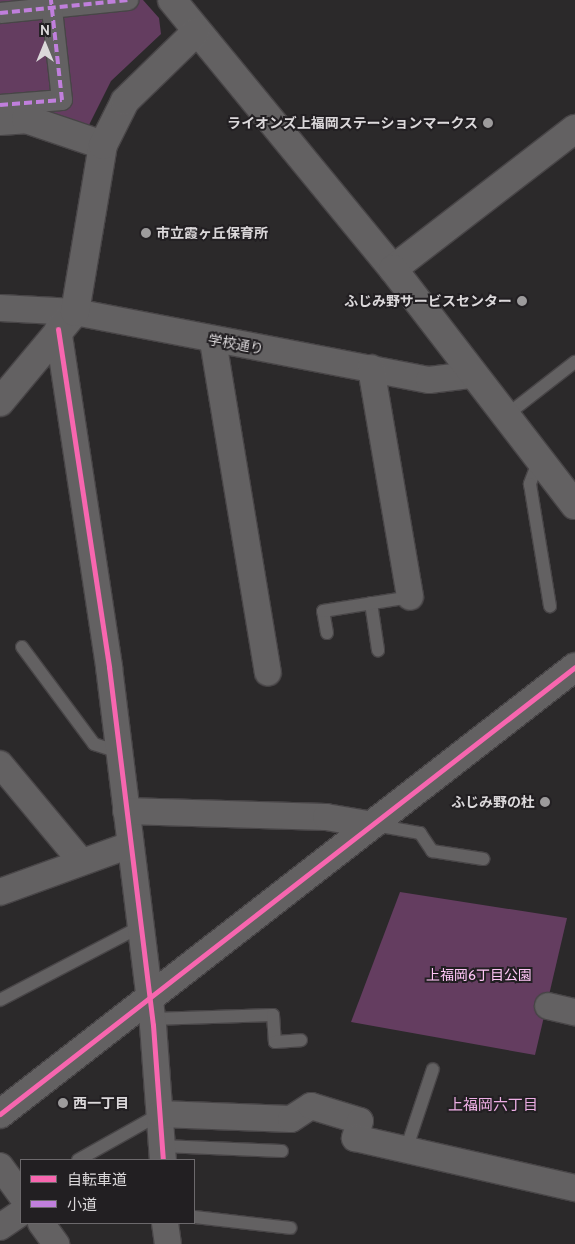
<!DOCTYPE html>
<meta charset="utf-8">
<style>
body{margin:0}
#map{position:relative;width:575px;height:1244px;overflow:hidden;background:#2b292a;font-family:Cabin,"Noto Sans JP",sans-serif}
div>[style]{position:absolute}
.green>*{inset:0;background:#643d60}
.roads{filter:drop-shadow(1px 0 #484547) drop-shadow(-1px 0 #484547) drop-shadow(0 1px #484547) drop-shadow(0 -1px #484547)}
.service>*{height:12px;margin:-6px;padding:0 6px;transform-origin:6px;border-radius:6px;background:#636162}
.pedestrian>*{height:20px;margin:-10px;padding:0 10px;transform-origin:10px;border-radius:10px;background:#636162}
.minor>*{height:26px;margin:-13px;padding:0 13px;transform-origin:13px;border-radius:13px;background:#636162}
.tertiary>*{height:28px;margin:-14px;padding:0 14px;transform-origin:14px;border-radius:14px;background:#636162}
.quiet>*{height:4px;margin-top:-2px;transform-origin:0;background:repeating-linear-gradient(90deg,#c07fdc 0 8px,transparent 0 12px)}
.cycleway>*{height:5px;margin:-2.5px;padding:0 2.5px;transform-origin:2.5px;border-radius:2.5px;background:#f766af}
.dots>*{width:14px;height:14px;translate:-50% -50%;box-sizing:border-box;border:2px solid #221f22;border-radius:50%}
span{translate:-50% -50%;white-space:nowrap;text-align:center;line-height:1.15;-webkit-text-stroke:4px #221f22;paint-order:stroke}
.poi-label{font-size:14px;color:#dbd8da;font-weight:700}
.right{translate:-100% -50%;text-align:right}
.left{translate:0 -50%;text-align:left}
.street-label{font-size:14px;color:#dbd8da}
.park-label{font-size:14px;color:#fdc5f5}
.neighbourhood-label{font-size:15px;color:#edaee4}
.legend{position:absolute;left:20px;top:1159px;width:175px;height:65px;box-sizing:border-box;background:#221f22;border:1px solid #6c696c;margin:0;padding:6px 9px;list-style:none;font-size:15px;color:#dbd8da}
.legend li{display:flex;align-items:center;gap:10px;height:25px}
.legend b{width:25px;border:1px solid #6c696c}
.north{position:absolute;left:20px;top:20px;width:50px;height:50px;-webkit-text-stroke:4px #221f22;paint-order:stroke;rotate:0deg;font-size:14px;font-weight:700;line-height:20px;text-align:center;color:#dbd8da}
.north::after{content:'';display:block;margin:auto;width:18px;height:22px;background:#dbd8da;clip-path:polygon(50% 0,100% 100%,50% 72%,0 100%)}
</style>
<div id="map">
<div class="green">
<div style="clip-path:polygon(0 0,143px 0,159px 18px,161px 34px,111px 81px,89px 125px,26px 105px,0 107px)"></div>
<div style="clip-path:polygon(400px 892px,567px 918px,535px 1055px,351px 1022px)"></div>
</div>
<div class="roads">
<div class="service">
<div style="left:504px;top:417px;width:90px;rotate:-37.8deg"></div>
<div style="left:539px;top:460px;width:26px;rotate:111deg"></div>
<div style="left:530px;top:484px;width:124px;rotate:80.7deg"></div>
<div style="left:371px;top:603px;width:48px;rotate:81.5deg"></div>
<div style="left:327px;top:633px;width:22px;rotate:-100deg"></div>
<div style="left:323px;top:611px;width:88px;rotate:-9.1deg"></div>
<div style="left:22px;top:647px;width:121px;rotate:53.4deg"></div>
<div style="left:94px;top:744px;width:26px;rotate:18deg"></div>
<div style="left:375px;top:825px;width:46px;rotate:10.1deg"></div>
<div style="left:420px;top:833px;width:22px;rotate:56deg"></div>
<div style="left:432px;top:851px;width:52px;rotate:8.9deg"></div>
<div style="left:0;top:1000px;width:156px;rotate:-27.6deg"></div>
<div style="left:152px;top:1019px;width:121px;rotate:-1.9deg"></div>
<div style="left:273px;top:1015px;width:27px;rotate:86deg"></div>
<div style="left:275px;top:1042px;width:26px;rotate:-4deg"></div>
<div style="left:162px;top:1146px;width:120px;rotate:2.4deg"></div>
<div style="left:406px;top:1150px;width:85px;rotate:-71.6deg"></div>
<div style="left:78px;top:1160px;width:94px;rotate:-29.3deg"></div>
<div style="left:194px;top:1217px;width:97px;rotate:6.5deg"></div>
</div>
<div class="pedestrian">
<div style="left:0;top:13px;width:129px;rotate:-5.8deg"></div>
<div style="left:0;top:105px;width:62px;rotate:-4.6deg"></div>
<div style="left:62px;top:100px;width:101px;rotate:-96.3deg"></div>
</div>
<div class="minor">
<div style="left:0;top:308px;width:75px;rotate:3.1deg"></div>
<div style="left:75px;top:312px;width:360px;rotate:10.9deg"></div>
<div style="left:429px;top:380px;width:41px;rotate:-7deg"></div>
<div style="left:58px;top:329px;width:342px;rotate:81.4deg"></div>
<div style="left:109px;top:667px;width:361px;rotate:83deg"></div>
<div style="left:153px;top:1025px;width:135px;rotate:85.8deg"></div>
<div style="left:213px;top:341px;width:336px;rotate:80.6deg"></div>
<div style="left:371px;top:368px;width:232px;rotate:80.3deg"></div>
<div style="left:0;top:764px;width:125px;rotate:50.2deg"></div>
<div style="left:126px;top:811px;width:200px;rotate:1.7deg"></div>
<div style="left:326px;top:817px;width:48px;rotate:9.7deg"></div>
<div style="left:0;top:892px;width:138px;rotate:-19.9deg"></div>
<div style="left:548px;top:1006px;width:28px;rotate:13deg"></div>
<div style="left:160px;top:1114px;width:131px;rotate:2.2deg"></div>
<div style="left:291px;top:1119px;width:24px;rotate:-33deg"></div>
<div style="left:311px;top:1106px;width:51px;rotate:17deg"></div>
<div style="left:360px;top:1121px;width:18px;rotate:106deg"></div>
<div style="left:355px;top:1138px;width:226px;rotate:12.8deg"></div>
<div style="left:0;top:1166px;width:36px;rotate:54deg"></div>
<div style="left:41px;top:1223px;width:26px;rotate:54deg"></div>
<div style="left:165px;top:1223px;width:21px;rotate:82deg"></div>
<div style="left:0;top:1227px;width:25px;rotate:-34deg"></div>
</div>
<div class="tertiary">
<div style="left:172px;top:0;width:348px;rotate:50.6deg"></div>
<div style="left:393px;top:269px;width:230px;rotate:-37.6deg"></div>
<div style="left:0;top:121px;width:26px;rotate:-4deg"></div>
<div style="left:26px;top:119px;width:81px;rotate:18.7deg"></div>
<div style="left:393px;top:269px;width:298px;rotate:52.4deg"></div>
<div style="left:0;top:402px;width:117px;rotate:-50.2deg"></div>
<div style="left:75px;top:312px;width:169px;rotate:-80.5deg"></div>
<div style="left:103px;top:145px;width:49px;rotate:-63.4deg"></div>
<div style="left:125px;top:101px;width:98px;rotate:-44.2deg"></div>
<div style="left:0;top:1114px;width:728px;rotate:-37.86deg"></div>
</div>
</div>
<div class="quiet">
<div style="left:0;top:13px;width:129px;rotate:-5.8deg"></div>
<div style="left:0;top:105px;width:62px;rotate:-4.6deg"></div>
<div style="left:62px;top:100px;width:101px;rotate:-96.3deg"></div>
</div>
<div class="cycleway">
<div style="left:58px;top:329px;width:342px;rotate:81.4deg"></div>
<div style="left:109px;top:667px;width:361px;rotate:83deg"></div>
<div style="left:153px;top:1025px;width:135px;rotate:85.8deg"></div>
<div style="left:0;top:1114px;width:728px;rotate:-37.86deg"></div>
</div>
<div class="dots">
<div style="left:488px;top:123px;background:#9d9b9c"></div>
<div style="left:146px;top:233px;background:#9d9b9c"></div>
<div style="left:522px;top:301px;background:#9d9b9c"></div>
<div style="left:545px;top:802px;background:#9d9b9c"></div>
<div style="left:63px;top:1103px;background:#9d9b9c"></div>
</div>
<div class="poi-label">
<span class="right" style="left:478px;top:123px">ライオンズ上福岡ステーションマークス</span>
<span class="left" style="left:156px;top:233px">市立霞ヶ丘保育所</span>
<span class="right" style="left:512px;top:301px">ふじみ野サービスセンター</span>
<span class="right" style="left:535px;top:802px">ふじみ野の杜</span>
<span class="left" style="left:73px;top:1103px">西一丁目</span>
</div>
<div class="street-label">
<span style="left:236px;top:344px;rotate:10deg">学校通り</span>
</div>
<div class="park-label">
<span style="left:479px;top:975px">上福岡6丁目公園</span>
</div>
<div class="neighbourhood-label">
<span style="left:493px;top:1106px">上福岡六丁目</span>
</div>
<ul class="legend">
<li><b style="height:6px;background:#f766af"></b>自転車道</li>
<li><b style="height:6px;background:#c07fdc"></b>小道</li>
</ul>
<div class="north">N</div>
</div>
